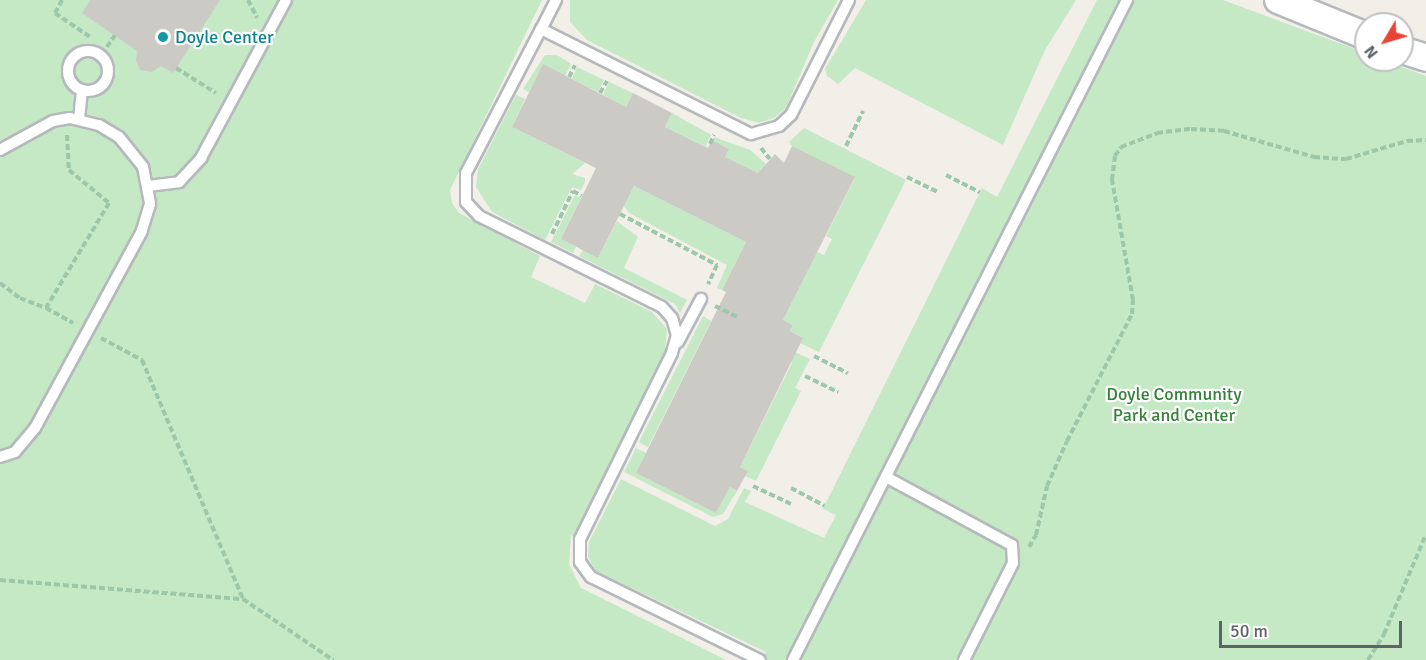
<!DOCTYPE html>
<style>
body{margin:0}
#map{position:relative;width:1426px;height:660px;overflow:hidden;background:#f1efe8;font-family:Signika,sans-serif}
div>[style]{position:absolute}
.green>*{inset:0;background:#c5e8c5}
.building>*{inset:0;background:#cccac5}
.path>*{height:4px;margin-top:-2px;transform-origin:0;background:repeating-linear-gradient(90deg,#9cc7a9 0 6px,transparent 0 9px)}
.roads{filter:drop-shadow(2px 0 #b5b8bc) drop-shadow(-2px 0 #b5b8bc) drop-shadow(0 2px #b5b8bc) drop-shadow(0 -2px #b5b8bc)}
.service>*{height:10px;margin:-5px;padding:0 5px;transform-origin:5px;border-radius:5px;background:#fff}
.service>.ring{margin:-5px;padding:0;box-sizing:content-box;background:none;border:10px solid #fff;border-radius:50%}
.tertiary>*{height:26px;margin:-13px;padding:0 13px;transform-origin:13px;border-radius:13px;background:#fff}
.dots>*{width:16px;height:16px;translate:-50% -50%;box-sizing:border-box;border:3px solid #fff;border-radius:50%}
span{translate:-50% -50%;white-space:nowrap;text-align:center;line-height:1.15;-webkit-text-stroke:4.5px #fff;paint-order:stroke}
.culture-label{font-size:18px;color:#0d838f}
.left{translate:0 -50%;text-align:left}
.park-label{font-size:18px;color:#348238}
.north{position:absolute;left:1354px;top:12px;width:60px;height:60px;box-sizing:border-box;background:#fff;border:2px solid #bfc1c3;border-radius:50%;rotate:232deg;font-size:16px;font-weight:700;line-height:24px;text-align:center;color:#5f6368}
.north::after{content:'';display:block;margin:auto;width:21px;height:27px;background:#ea4335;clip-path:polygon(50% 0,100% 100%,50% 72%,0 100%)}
.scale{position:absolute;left:1219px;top:621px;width:183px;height:27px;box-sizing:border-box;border:3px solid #5f6368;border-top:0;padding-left:8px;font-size:18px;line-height:21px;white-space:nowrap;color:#5f6368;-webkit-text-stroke:4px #fff;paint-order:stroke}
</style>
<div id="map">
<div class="green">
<div style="clip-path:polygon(0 0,542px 0,450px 190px,452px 203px,459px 213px,540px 256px,531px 277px,585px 303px,595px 284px,652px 312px,667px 329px,665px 350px,672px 353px,580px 539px,571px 535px,569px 564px,581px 588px,726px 660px,0 660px)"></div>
<div style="clip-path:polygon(570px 0,838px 0,814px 42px,786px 108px,774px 118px,759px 123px,741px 118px,587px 40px,570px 22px)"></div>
<div style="clip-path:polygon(866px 0,1076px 0,1045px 50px,1003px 145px,855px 68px,838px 84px,827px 76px,825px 69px)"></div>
<div style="clip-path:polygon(1097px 0,1223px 0,1366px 53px,1366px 60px,1383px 60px,1426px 76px,1426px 660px,762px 660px,766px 652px,596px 571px,588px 557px,589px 542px,621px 479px,715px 526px,728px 519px,744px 488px,751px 491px,745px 502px,824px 538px,836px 515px,823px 509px,982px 188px,997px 197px)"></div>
<div style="clip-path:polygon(545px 55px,557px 55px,571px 64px,565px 76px,543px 65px,529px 92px,523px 89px)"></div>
<div style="clip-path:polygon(577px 67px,604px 80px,598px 92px,572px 79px)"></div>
<div style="clip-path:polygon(609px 82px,633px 93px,626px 107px,603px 95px)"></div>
<div style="clip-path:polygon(516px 95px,525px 99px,512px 127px,585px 163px,572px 174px,585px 178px,585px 182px,581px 190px,572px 187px,545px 240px,492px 212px,476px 187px,478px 169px)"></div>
<div style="clip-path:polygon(672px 113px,711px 135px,706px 145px,709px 148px,665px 127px)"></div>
<div style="clip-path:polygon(804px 128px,906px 180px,819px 352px,800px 343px,802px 337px,790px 331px,793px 325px,783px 320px,817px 252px,824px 255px,832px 239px,826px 236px,855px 178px,792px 146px,789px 142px)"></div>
<div style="clip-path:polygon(714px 137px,750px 150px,766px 164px,758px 173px,725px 157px,729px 149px,712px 140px)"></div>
<div style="clip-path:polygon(634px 186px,746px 242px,722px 290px,717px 288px,727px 265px,629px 213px,624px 206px)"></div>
<div style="clip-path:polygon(575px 195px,581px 198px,561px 239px,576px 247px,573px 253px,551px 242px)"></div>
<div style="clip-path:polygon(617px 221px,638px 237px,624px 268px,687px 300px,680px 313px,675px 304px,579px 256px,583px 250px,598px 258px)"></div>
<div style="clip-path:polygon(703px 316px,711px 321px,648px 447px,639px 442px)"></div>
<div style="clip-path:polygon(795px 352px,810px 359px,795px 388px,801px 391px,756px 481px,745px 476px,748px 471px,740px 467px,792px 363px,779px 356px)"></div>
<div style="clip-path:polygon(636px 448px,646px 453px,636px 473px,716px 513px,730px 487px,737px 491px,723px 514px,713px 517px,624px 472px)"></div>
</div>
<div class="building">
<div style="clip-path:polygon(90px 0,220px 0,173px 73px,161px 66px,152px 72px,140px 70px,136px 61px,137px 51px,82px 13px)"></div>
<div style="clip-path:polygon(543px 64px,626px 107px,633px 93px,672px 113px,665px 127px,708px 148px,712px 140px,729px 149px,725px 157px,758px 173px,775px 154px,784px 163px,792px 146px,855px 177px,783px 320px,793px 325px,790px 331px,803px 338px,740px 467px,748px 471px,737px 491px,730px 487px,716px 513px,636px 473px,726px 292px,722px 290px,746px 242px,634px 186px,598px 258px,561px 239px,596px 168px,512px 127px)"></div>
</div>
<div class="path">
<div style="left:62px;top:0;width:15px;rotate:118deg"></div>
<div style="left:55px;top:13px;width:42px;rotate:34.4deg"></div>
<div style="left:248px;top:0;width:20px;rotate:63deg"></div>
<div style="left:107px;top:47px;width:14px;rotate:-56deg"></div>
<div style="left:176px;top:68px;width:47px;rotate:32deg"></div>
<div style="left:569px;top:77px;width:13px;rotate:-63deg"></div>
<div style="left:600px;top:93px;width:14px;rotate:-60deg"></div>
<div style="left:67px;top:135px;width:35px;rotate:87deg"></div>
<div style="left:69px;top:170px;width:52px;rotate:39.5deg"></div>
<div style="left:109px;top:203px;width:122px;rotate:121deg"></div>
<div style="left:46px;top:308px;width:31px;rotate:29deg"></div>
<div style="left:710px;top:144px;width:10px;rotate:-66deg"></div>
<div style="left:846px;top:146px;width:39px;rotate:-64deg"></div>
<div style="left:761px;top:148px;width:14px;rotate:51deg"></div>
<div style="left:946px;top:175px;width:38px;rotate:27deg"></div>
<div style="left:907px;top:177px;width:34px;rotate:26deg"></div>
<div style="left:620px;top:214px;width:110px;rotate:27.7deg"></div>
<div style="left:717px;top:265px;width:21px;rotate:115deg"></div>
<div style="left:552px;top:234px;width:48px;rotate:-64deg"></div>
<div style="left:573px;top:191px;width:10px;rotate:29deg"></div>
<div style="left:0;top:283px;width:25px;rotate:37deg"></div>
<div style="left:20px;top:298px;width:28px;rotate:21deg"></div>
<div style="left:715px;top:306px;width:25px;rotate:26deg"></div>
<div style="left:101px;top:338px;width:47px;rotate:28.2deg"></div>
<div style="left:142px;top:360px;width:259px;rotate:67.1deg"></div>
<div style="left:814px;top:356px;width:38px;rotate:27deg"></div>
<div style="left:805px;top:376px;width:37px;rotate:26deg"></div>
<div style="left:753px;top:486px;width:42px;rotate:25.3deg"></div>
<div style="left:791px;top:488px;width:38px;rotate:28deg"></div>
<div style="left:1029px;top:547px;width:14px;rotate:-60deg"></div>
<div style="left:1036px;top:535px;width:50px;rotate:-77.3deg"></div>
<div style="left:1047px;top:486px;width:49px;rotate:-66deg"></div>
<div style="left:1067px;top:441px;width:143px;rotate:-62.9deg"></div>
<div style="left:1132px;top:314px;width:14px;rotate:-86deg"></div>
<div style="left:1133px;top:300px;width:122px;rotate:-99.9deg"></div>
<div style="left:1112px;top:180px;width:24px;rotate:-83deg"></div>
<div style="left:1115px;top:156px;width:11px;rotate:-56deg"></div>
<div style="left:1121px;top:147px;width:39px;rotate:-21deg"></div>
<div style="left:1157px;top:133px;width:34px;rotate:-7deg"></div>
<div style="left:1191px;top:129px;width:33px;rotate:3deg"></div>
<div style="left:1224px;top:131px;width:94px;rotate:16.1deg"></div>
<div style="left:1314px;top:157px;width:32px;rotate:4deg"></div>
<div style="left:1346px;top:159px;width:64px;rotate:-16.4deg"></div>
<div style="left:1407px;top:141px;width:19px;rotate:-3deg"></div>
<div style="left:0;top:580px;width:244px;rotate:4.5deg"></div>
<div style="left:243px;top:599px;width:109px;rotate:34.1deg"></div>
<div style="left:1368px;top:660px;width:31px;rotate:-58deg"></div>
<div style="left:1384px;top:634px;width:108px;rotate:-67.2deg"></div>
</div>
<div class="roads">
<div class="service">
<div style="left:556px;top:0;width:33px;rotate:117deg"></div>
<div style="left:541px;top:29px;width:235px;rotate:26.6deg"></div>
<div style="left:751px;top:134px;width:29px;rotate:-16deg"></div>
<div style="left:779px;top:126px;width:16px;rotate:-43deg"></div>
<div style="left:791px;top:115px;width:129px;rotate:-63.2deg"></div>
<div style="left:541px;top:29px;width:162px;rotate:117.5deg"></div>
<div style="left:466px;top:173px;width:29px;rotate:90deg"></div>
<div style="left:466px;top:202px;width:19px;rotate:47deg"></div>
<div style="left:479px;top:216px;width:204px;rotate:26.4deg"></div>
<div style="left:662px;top:307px;width:15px;rotate:48deg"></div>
<div style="left:672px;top:318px;width:18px;rotate:74deg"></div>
<div style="left:677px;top:335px;width:19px;rotate:106deg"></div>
<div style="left:672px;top:353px;width:208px;rotate:116.3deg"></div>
<div style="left:580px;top:539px;width:23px;rotate:90deg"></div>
<div style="left:580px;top:562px;width:19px;rotate:54deg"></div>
<div style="left:591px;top:577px;width:188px;rotate:26.2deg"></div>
<div class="ring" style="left:68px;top:51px;width:30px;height:30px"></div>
<div style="left:79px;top:119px;width:28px;rotate:-84deg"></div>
<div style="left:0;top:150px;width:60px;rotate:-28.7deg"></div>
<div style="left:53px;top:121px;width:17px;rotate:-10deg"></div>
<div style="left:70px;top:118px;width:30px;rotate:14deg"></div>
<div style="left:99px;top:125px;width:23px;rotate:31deg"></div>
<div style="left:119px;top:137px;width:38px;rotate:51deg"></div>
<div style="left:143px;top:167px;width:38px;rotate:79deg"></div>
<div style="left:150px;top:204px;width:28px;rotate:107deg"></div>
<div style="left:142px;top:231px;width:224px;rotate:118.5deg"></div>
<div style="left:35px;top:428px;width:31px;rotate:130deg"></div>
<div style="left:15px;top:452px;width:16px;rotate:162deg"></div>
<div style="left:148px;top:186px;width:31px;rotate:-7deg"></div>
<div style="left:179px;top:182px;width:33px;rotate:-47deg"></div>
<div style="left:201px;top:158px;width:179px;rotate:-61.7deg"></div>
<div style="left:678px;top:342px;width:49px;rotate:-61.9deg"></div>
<div style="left:886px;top:477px;width:143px;rotate:28.4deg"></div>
<div style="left:1012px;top:545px;width:18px;rotate:87deg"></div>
<div style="left:1013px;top:563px;width:109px;rotate:116.8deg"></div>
<div style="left:793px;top:660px;width:740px;rotate:-63.16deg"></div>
</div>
<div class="tertiary">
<div style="left:1278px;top:0;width:95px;rotate:22.2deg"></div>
<div style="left:1402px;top:50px;width:25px;rotate:18deg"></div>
</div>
</div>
<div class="dots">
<div style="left:163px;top:37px;background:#0f9aa8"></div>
</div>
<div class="culture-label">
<span class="left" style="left:175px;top:37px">Doyle Center</span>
</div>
<div class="park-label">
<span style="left:1174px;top:405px">Doyle Community<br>Park and Center</span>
</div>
<div class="north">N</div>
<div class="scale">50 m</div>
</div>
